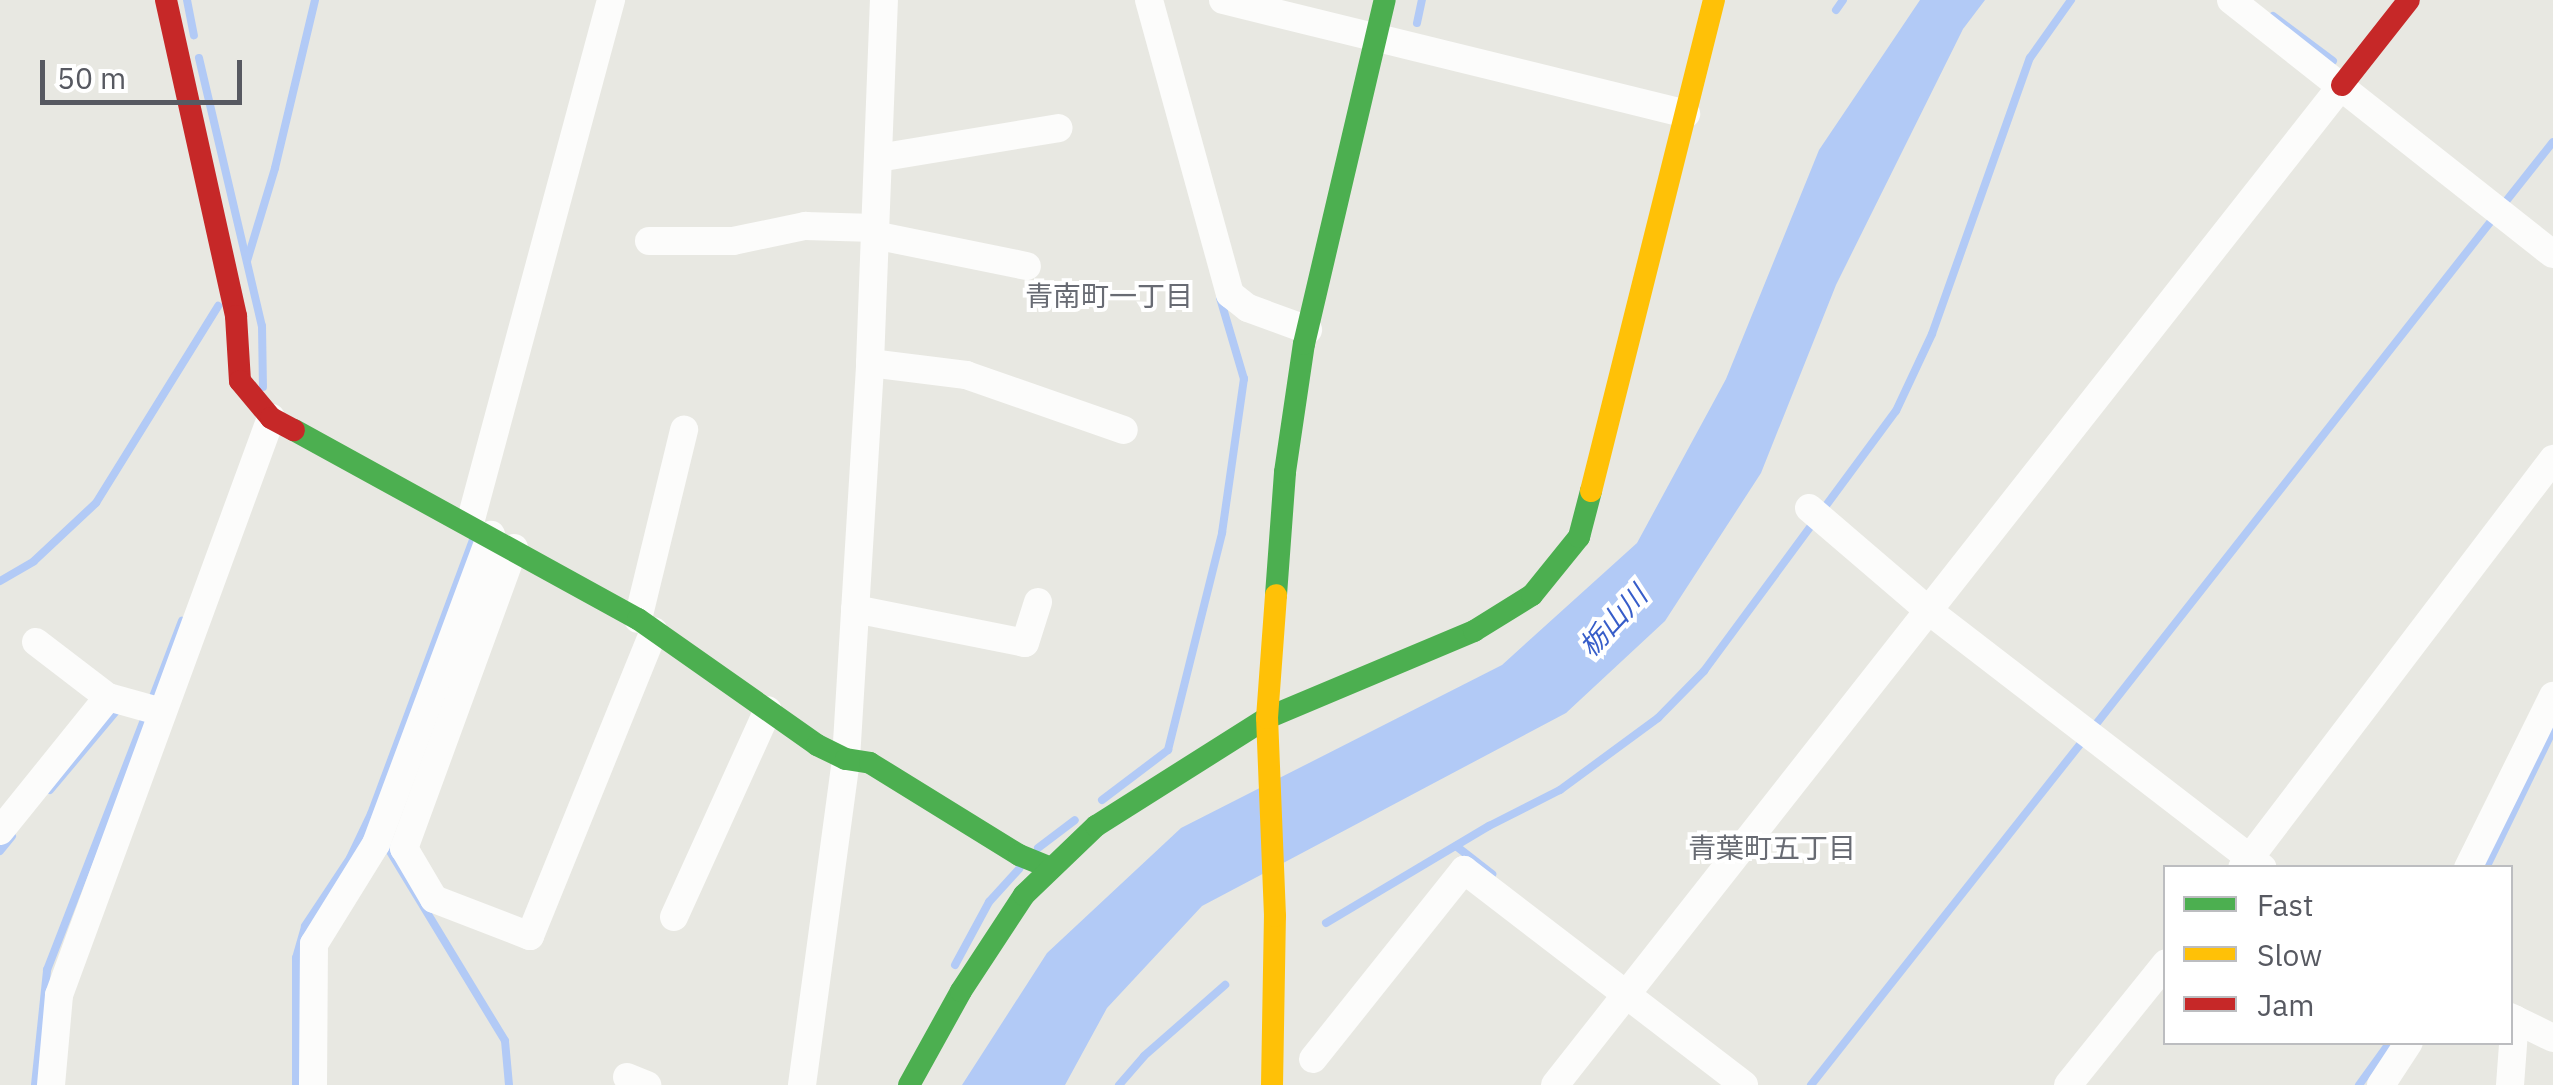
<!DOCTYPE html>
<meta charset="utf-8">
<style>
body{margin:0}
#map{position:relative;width:2553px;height:1085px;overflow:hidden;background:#e8e8e2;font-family:"IBM Plex Sans","Noto Sans JP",sans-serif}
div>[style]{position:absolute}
.water>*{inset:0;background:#b2caf6}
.stream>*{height:8px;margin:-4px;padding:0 4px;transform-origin:4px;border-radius:4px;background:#b2caf6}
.street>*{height:28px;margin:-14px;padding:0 14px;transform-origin:14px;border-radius:14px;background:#fcfcfb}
.fast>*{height:22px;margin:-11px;padding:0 11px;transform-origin:11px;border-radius:11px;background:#4caf50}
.slow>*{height:22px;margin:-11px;padding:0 11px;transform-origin:11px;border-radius:11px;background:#ffc107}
.jam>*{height:22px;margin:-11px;padding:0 11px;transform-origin:11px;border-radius:11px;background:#c62828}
span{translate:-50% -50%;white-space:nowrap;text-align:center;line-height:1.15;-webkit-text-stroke:8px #fff;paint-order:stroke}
.neighbourhood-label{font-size:28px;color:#686b73}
.water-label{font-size:28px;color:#375dc9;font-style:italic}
.legend{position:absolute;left:2163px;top:865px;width:350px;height:180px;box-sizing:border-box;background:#fff;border:2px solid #bcbdc0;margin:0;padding:12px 18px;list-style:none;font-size:30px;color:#575961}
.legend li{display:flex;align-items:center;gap:20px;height:50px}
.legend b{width:50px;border:2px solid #bcbdc0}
.scale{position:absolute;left:40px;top:60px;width:202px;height:45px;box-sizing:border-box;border:5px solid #575961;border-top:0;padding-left:12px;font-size:30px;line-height:35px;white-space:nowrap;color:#575961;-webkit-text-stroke:8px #fff;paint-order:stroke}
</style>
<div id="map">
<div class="water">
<div style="clip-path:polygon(1920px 0,1985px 0,1963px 29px,1836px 285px,1761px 473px,1665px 621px,1566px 713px,1202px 906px,1107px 1008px,1065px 1085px,962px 1085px,1047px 953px,1181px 828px,1502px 665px,1637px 543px,1726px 379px,1819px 150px)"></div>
</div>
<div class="stream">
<div style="left:187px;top:0;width:36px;rotate:79deg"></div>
<div style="left:1836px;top:10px;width:12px;rotate:-55deg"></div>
<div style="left:2273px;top:16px;width:75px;rotate:36.9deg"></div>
<div style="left:1417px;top:23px;width:24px;rotate:-78deg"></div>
<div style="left:199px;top:58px;width:275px;rotate:76.8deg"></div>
<div style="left:262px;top:326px;width:61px;rotate:89.1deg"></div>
<div style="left:2503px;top:205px;width:80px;rotate:-51.6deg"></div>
<div style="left:247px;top:261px;width:97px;rotate:-73.2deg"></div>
<div style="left:275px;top:168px;width:173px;rotate:-76.6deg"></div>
<div style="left:0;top:581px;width:39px;rotate:-30deg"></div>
<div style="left:34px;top:561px;width:85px;rotate:-43.1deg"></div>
<div style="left:96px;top:503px;width:232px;rotate:-58.2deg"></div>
<div style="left:151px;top:702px;width:87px;rotate:-69.1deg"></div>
<div style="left:2093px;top:728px;width:651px;rotate:-51.86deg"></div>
<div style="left:50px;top:790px;width:106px;rotate:-50deg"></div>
<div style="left:1102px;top:800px;width:83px;rotate:-37.1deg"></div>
<div style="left:1168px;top:750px;width:224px;rotate:-76deg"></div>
<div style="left:1222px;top:533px;width:156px;rotate:-81.9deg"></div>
<div style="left:1244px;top:379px;width:84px;rotate:-106.5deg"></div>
<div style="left:386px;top:845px;width:229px;rotate:58.7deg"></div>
<div style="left:505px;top:1041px;width:44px;rotate:84.8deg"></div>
<div style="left:1456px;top:846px;width:46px;rotate:37.9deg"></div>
<div style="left:1038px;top:848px;width:46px;rotate:-37.1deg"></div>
<div style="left:0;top:851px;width:19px;rotate:-51deg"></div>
<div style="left:2486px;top:868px;width:153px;rotate:-64.1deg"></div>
<div style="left:1326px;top:923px;width:190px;rotate:-30.8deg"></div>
<div style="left:1489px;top:826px;width:80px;rotate:-26.9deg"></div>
<div style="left:1560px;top:790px;width:122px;rotate:-36.3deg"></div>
<div style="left:1658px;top:718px;width:66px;rotate:-45.6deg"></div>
<div style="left:1704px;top:671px;width:323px;rotate:-53.6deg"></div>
<div style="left:1896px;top:411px;width:85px;rotate:-64.9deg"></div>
<div style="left:1932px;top:334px;width:293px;rotate:-70.5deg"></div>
<div style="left:2030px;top:58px;width:71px;rotate:-54.7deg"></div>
<div style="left:955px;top:965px;width:72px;rotate:-61.6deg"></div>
<div style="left:989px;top:902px;width:45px;rotate:-47.7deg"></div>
<div style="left:35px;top:1085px;width:116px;rotate:-84deg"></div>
<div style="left:47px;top:970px;width:274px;rotate:-68.8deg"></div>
<div style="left:296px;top:1085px;width:127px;rotate:-90deg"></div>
<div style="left:296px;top:958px;width:33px;rotate:-74deg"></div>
<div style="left:305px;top:926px;width:82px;rotate:-56.5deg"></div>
<div style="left:350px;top:858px;width:49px;rotate:-64.5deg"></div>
<div style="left:371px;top:814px;width:292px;rotate:-69.6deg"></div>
<div style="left:1119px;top:1085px;width:38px;rotate:-49deg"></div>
<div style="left:1144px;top:1056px;width:108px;rotate:-41.2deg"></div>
<div style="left:1811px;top:1085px;width:441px;rotate:-51.7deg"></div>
<div style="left:2359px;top:1085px;width:53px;rotate:-54.2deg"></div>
</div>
<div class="street">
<div style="left:1149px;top:0;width:305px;rotate:74.6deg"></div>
<div style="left:1230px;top:294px;width:23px;rotate:38deg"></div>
<div style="left:1248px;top:308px;width:64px;rotate:20.1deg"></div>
<div style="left:1223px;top:0;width:477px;rotate:13.8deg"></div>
<div style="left:2231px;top:0;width:410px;rotate:38.3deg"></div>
<div style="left:878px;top:158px;width:183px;rotate:-9.4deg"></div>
<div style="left:874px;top:235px;width:156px;rotate:11.5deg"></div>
<div style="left:649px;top:241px;width:84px"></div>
<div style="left:733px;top:241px;width:74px;rotate:-11.8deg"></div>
<div style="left:805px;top:226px;width:70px;rotate:1.6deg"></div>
<div style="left:870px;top:363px;width:97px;rotate:7.1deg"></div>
<div style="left:966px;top:375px;width:167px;rotate:19.2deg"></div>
<div style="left:1809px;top:508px;width:158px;rotate:40.6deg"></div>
<div style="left:1929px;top:611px;width:421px;rotate:37.6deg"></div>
<div style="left:470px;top:523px;width:542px;rotate:-74.91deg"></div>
<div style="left:514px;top:548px;width:320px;rotate:110.1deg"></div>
<div style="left:404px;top:848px;width:59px;rotate:59.5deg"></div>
<div style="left:434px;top:899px;width:103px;rotate:21.1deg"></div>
<div style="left:530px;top:936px;width:329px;rotate:-67.9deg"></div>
<div style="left:855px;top:609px;width:173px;rotate:11.3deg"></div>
<div style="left:1025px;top:643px;width:43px;rotate:-72.4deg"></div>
<div style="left:638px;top:619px;width:195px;rotate:-76.3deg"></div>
<div style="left:36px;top:642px;width:91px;rotate:37.4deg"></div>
<div style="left:0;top:831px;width:172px;rotate:-51.1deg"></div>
<div style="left:108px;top:697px;width:56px;rotate:15.5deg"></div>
<div style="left:2242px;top:868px;width:514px;rotate:-52.75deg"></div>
<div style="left:2468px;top:868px;width:192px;rotate:-63.7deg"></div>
<div style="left:674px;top:917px;width:227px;rotate:-65.6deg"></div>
<div style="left:2510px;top:1017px;width:48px;rotate:26deg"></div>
<div style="left:1313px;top:1059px;width:242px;rotate:-51.4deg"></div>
<div style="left:1464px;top:870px;width:353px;rotate:37.5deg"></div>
<div style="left:627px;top:1077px;width:22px;rotate:22deg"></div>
<div style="left:51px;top:1085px;width:90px;rotate:-84.9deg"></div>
<div style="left:59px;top:995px;width:615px;rotate:-69.83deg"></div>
<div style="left:313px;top:1085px;width:141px;rotate:-89.6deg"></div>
<div style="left:314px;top:944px;width:118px;rotate:-58.2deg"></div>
<div style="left:376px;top:844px;width:330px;rotate:-69.6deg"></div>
<div style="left:802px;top:1085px;width:329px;rotate:-82.3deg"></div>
<div style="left:846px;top:759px;width:397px;rotate:-86.5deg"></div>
<div style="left:870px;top:363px;width:363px;rotate:-87.8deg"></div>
<div style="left:1555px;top:1085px;width:1273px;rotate:-51.8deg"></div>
<div style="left:2068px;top:1085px;width:156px;rotate:-51.2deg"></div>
<div style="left:2381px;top:1085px;width:51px;rotate:-56.9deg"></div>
<div style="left:2510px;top:1085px;width:66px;rotate:-85.7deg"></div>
</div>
<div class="fast">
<div style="left:294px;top:430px;width:393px;rotate:28.8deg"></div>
<div style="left:638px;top:619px;width:219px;rotate:35.1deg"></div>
<div style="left:817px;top:745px;width:32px;rotate:26deg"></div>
<div style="left:846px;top:759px;width:24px;rotate:9deg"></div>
<div style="left:870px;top:763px;width:175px;rotate:31.7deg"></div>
<div style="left:1019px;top:855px;width:35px;rotate:22deg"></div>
<div style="left:1276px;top:595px;width:123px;rotate:-85.8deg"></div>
<div style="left:1285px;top:472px;width:129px;rotate:-81.6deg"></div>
<div style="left:1304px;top:344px;width:353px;rotate:-76.8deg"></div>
<div style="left:909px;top:1085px;width:107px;rotate:-61deg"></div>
<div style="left:961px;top:991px;width:115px;rotate:-56.7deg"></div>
<div style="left:1024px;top:895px;width:100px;rotate:-43.8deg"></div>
<div style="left:1096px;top:826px;width:202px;rotate:-32.3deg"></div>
<div style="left:1267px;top:718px;width:225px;rotate:-22.8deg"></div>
<div style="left:1474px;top:631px;width:68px;rotate:-31.8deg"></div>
<div style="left:1532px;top:595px;width:75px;rotate:-51deg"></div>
<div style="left:1579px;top:537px;width:48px;rotate:-75.4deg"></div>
</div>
<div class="slow">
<div style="left:1591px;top:491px;width:506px;rotate:-75.94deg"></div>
<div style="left:1272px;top:1085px;width:169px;rotate:-89deg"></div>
<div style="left:1275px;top:916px;width:198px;rotate:-92.3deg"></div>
<div style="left:1267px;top:718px;width:123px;rotate:-85.8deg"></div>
</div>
<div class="jam">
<div style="left:166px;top:0;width:324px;rotate:77.5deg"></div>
<div style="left:236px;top:316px;width:65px;rotate:86.5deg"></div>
<div style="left:240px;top:381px;width:48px;rotate:50deg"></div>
<div style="left:271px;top:418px;width:26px;rotate:28deg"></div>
<div style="left:2342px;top:85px;width:108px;rotate:-51.8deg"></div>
</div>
<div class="neighbourhood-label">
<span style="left:1109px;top:296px">青南町一丁目</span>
<span style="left:1772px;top:848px">青葉町五丁目</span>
</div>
<div class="water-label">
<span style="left:1613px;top:621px;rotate:-47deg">栃山川</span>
</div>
<ul class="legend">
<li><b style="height:12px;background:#4caf50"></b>Fast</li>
<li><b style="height:12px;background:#ffc107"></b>Slow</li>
<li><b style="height:12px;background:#c62828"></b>Jam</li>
</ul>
<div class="scale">50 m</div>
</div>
